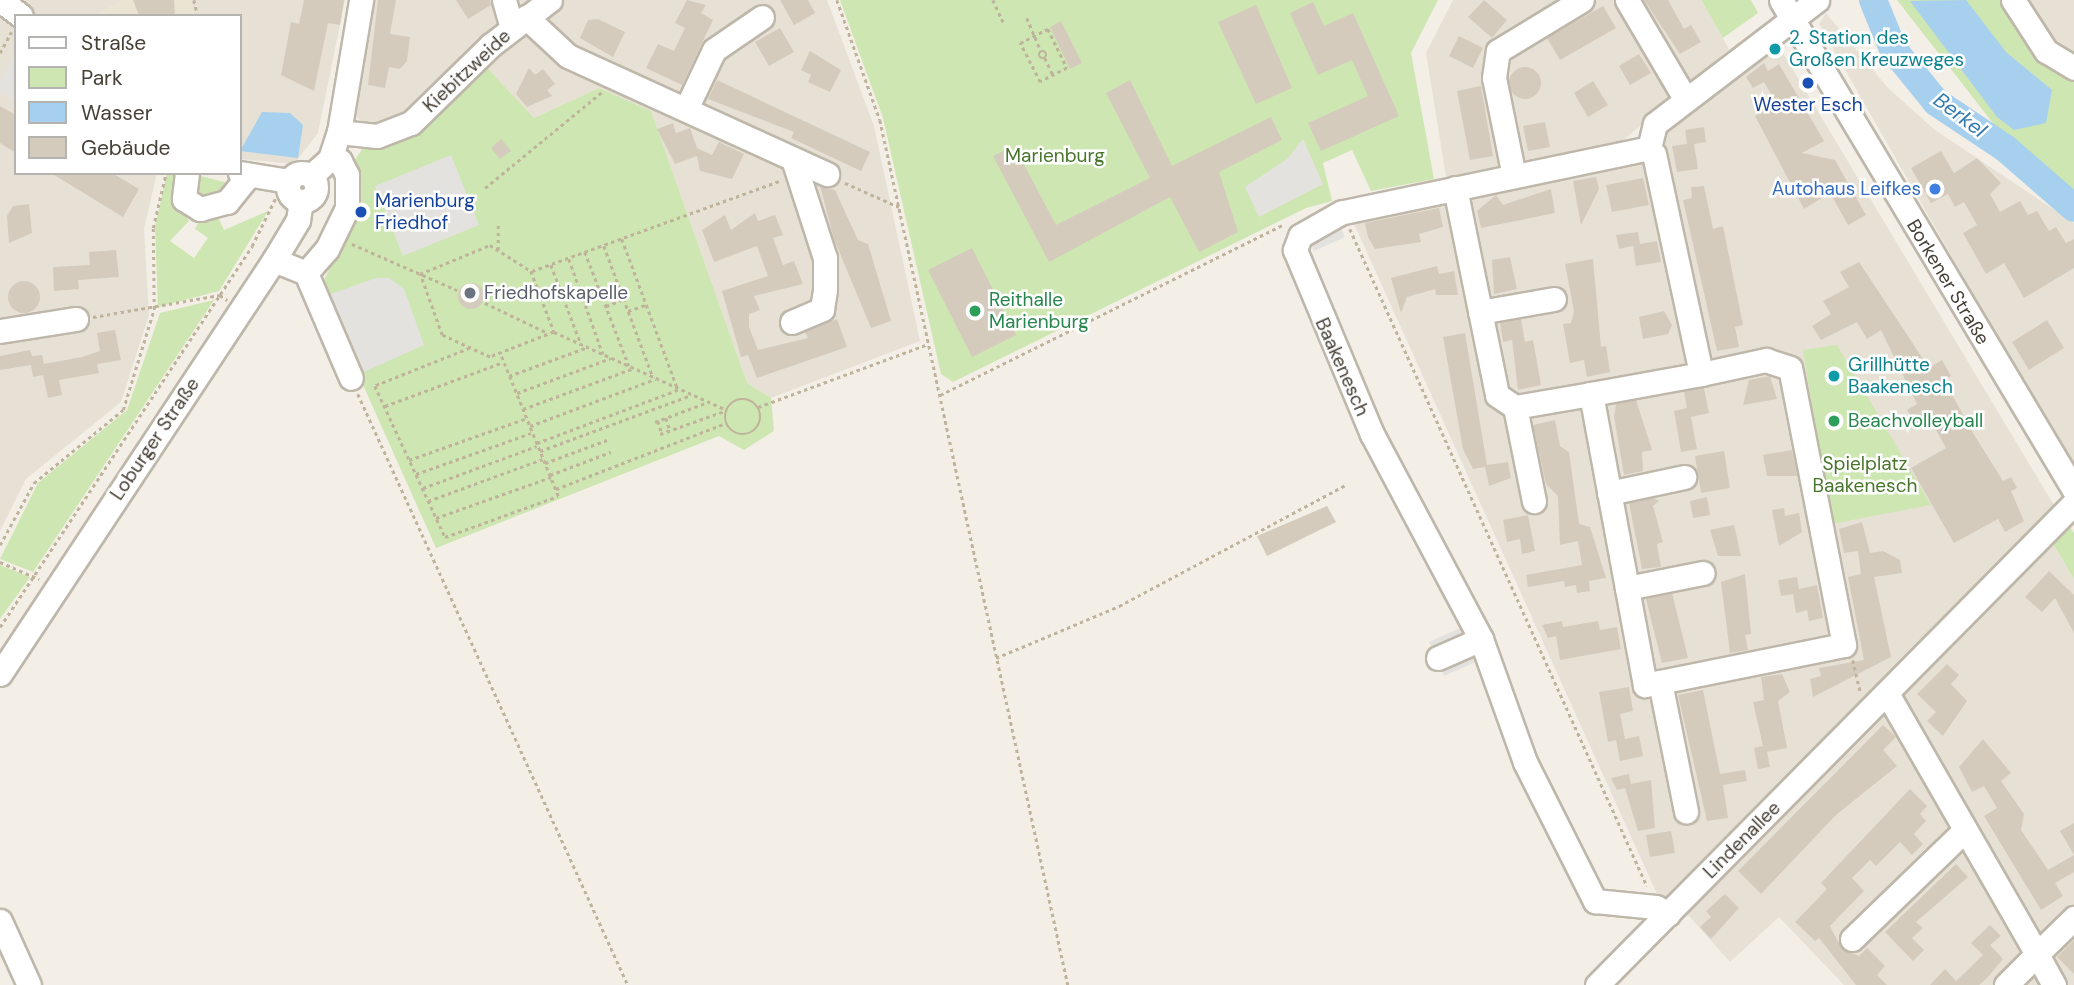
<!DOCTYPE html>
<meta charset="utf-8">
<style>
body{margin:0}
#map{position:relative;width:2074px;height:985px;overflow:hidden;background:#f3efe7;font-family:"DM Sans",sans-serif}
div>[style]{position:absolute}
.residential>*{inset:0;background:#e7e1d5}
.education>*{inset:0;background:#ece4d2}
.green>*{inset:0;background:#cee6b1}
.parking>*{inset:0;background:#e4e2df}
.water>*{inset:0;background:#a6d0ed}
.river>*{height:28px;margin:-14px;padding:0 14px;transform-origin:14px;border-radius:14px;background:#a6d0ed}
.building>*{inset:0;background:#d4cbbd}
.round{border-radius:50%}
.path>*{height:2.5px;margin-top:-1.25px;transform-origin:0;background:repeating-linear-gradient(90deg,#bfb39c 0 3.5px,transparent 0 7px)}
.path>.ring{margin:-1.25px;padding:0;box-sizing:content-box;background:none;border:2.5px solid #bfb39c;border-radius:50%}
.roads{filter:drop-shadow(2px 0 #beb7aa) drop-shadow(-2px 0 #beb7aa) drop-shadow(0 2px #beb7aa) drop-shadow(0 -2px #beb7aa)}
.minor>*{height:23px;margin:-11.5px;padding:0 11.5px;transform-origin:11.5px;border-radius:11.5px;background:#fff}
.minor>.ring{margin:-11.5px;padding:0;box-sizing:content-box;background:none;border:23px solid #fff;border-radius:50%}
.dots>*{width:19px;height:19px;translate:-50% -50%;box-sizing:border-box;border:4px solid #fff;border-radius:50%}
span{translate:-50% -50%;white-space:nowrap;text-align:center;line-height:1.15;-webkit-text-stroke:5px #fff;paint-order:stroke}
.culture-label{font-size:19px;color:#0d838f}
.left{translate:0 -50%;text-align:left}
.street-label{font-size:19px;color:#464036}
.transit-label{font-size:19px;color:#164399}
.park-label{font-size:19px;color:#48752c}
.shop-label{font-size:19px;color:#366cbe}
.right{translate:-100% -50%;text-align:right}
.worship-label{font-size:19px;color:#5b616d}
.leisure-label{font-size:19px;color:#27864d}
.water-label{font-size:21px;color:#337aae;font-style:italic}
.legend{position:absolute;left:14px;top:14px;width:228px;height:161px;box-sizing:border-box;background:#fff;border:2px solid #b5b3af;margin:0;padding:9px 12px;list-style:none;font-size:21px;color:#464036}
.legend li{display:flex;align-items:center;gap:14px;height:35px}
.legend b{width:35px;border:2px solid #b5b3af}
</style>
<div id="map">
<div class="residential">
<div style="clip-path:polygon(0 0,345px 0,318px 133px,294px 164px,240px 159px,240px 16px,16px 16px,16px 173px,157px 173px,144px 229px,149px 315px,121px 402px,26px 479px,0 531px)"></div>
<div style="clip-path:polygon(374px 0,543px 0,432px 99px,388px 125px,367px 127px,354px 115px)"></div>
<div style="clip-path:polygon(559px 0,827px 0,874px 126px,920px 341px,771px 398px,747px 383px,651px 111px,599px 88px,534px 118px,482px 62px)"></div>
<div style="clip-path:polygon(1453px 0,1701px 0,1729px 49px,1619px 144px,1446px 177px,1426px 53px)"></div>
<div style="clip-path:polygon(2024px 0,2074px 0,2074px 56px,2052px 43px)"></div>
<div style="clip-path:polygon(1826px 13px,1888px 88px,1935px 130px,2074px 223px,2074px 471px,1819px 24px)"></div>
<div style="clip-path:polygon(1777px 43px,2061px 517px,2046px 533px,2074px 579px,2074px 985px,1844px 985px,1779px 917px,1730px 962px,1681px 907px,1661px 903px,1351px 217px,1665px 154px,1663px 131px)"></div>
</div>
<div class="education">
<div style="clip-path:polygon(122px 0,191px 0,195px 16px,93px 16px)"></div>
</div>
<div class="green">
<div style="clip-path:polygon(840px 0,1438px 0,1411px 53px,1434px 179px,1371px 191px,1352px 150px,1323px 163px,1332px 201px,1306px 208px,953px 382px,941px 374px,883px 118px)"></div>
<div style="clip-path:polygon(1701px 0,1751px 0,1758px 13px,1723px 38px)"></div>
<div style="clip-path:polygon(1897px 0,2001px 0,2021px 31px,2074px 78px,2074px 202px,2010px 145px)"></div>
<div style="clip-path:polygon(482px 62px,534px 118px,599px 88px,651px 111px,747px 383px,771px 398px,774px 431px,744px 450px,719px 436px,436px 548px,320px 289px,358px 207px,352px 164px,367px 142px)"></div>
<div style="clip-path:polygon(167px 173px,175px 173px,174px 200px,189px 221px,170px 241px,194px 258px,208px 238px,195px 229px,201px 218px,217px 215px,224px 230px,268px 211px,219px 291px,158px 307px,155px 227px)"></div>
<div style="clip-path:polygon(201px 176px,232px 184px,230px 190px,200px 199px,195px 192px)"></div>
<div style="clip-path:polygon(214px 300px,33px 572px,0 559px,38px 483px,127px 410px,160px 313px)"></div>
<div style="clip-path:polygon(1837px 345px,1931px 505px,1831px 524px,1803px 350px)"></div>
<div style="clip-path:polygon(2070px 527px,2074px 533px,2074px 579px,2053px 544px)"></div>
<div style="clip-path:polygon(0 565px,30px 577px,0 619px)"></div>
</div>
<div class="parking">
<div style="clip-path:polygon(16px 52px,16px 101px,0 92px,0 81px)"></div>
<div style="clip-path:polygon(1303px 139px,1323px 184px,1259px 217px,1245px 187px,1287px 159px)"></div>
<div style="clip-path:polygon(451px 155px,479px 225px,403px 256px,375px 186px)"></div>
<div style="clip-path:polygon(1339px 224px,1345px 237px,1314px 251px,1308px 238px)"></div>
<div style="clip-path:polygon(376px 278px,389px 278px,404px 289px,424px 345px,357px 375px,328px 295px)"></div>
<div style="clip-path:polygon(1464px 626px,1480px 660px,1444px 676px,1429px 642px)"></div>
</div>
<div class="water">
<div style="clip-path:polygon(1966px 0,2006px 52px,2052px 90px,2046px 123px,2014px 130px,1997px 117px,1910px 1px)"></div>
<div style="clip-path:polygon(262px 112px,290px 113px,303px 125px,298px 158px,240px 151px)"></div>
</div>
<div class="river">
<div style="left:1873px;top:0;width:53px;rotate:67.8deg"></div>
<div style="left:1893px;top:49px;width:68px;rotate:50.9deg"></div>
<div style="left:1936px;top:102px;width:83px;rotate:33.7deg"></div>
<div style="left:2005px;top:148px;width:91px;rotate:41deg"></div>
</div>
<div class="building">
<div style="clip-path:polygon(133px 0,174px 0,175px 16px,139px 16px)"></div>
<div style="clip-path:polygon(304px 0,344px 0,340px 25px,328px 23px,314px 91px,281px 75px,291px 22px,299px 24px)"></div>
<div style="clip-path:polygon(378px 0,396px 0,390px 34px,410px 37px,407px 61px,400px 69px,389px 67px,385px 88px,368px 85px)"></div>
<div style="clip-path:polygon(456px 0,490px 0,491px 5px,468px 19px)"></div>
<div style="clip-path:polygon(687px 0,706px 5px,701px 13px,713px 20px,682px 85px,646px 68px,658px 44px,674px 51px,685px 28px,675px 23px)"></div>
<div style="clip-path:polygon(780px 0,808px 0,815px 13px,794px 25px)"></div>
<div style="clip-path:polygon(1484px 0,1507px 20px,1492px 38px,1468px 17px)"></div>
<div style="clip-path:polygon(1644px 0,1668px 0,1684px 29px,1691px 25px,1701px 42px,1680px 54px)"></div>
<div style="clip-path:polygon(1313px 2px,1324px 26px,1353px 13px,1399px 116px,1321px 151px,1308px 123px,1368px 96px,1352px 60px,1318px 75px,1290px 13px)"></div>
<div style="clip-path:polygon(1256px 5px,1292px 88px,1256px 104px,1218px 22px)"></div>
<div style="clip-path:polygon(1603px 6px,1616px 28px,1560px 60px,1547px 38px)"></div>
<div style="clip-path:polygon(598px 19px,625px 32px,613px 57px,580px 38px,588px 20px)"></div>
<div style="clip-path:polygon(1061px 21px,1082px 63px,1070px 69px,1050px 27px)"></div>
<div style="clip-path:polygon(780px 28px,794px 52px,769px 66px,755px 42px)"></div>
<div style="clip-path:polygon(1459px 36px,1483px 48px,1473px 68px,1449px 56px)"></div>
<div style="clip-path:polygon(810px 51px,841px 70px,830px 92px,808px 82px,811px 75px,801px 70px)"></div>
<div style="clip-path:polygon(1639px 54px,1651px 73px,1630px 85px,1619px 66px)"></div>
<div style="clip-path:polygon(1764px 63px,1768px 71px,1779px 64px,1824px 141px,1802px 153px,1835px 160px,1866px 215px,1848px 225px,1830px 193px,1804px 209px,1755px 116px,1777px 104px,1764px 82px,1753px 88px,1746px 77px)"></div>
<div class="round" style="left:1509px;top:67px;width:32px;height:32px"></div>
<div style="clip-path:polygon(529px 68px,535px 75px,543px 69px,555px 84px,547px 90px,552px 96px,527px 107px,516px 94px)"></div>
<div style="clip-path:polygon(717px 80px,870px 152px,861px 171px,791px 138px,794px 132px,708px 99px)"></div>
<div style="clip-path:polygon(1130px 80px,1172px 166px,1271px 117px,1282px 140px,1219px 172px,1238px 232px,1199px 252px,1170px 197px,1049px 262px,993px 156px,1006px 150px,1013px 164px,1021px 159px,1056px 225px,1150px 178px,1106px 93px)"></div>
<div style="clip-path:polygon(1593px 81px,1608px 105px,1588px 117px,1574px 93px)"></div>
<div style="clip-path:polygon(1481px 86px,1493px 156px,1470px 160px,1457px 91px)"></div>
<div style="clip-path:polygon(0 106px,16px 115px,16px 153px,0 143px)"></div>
<div style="clip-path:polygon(1545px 122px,1550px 147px,1528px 151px,1523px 126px)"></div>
<div style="clip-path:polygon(673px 123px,676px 133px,690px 128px,697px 148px,712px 155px,719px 142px,744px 154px,732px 179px,700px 171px,697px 156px,675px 164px,657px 129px)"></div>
<div style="clip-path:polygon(1704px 127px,1706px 142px,1694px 144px,1698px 169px,1677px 172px,1672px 146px,1687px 144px,1685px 130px)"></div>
<div style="clip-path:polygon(501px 139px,511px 151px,500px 159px,491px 148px)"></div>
<div style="clip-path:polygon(1941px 151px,1954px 173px,1977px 158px,2001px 183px,1990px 194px,2000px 212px,2020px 201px,2028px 215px,2037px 211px,2049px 231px,2056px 227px,2066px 243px,2074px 239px,2074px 268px,2024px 298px,2004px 263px,1986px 274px,1963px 233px,1977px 225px,1964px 202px,1955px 207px,1948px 194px,1931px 203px,1911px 168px)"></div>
<div style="clip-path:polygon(51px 173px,112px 173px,139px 189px,123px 217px)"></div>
<div style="clip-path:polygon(1596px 177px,1599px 189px,1581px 225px,1573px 181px)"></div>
<div style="clip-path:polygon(1643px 178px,1649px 205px,1612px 212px,1606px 185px)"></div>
<div style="clip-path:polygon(820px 186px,835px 190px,858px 240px,868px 244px,891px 321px,871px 328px,834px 239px)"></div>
<div style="clip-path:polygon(1704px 186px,1713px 229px,1723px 226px,1743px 325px,1735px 327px,1739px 347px,1717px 351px,1683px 200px,1692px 198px,1691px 187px)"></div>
<div style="clip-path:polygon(1551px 189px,1555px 213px,1481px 228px,1477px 211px,1496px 195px,1503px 205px)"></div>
<div style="clip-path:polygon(29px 204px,32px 233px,9px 243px,7px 216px,13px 206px)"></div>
<div style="clip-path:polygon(1439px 208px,1443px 227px,1419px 234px,1421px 242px,1375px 249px,1368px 237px,1365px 223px)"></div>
<div style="clip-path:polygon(755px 213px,758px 221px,775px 215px,783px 235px,773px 238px,783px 265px,794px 261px,803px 284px,754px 296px,760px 310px,749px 314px,749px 327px,758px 350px,808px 338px,805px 332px,837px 319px,847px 347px,757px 378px,748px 355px,741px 357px,722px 291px,768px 276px,757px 246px,714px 262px,702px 230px,725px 215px,731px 230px)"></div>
<div style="clip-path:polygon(1638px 232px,1640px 244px,1657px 241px,1661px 262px,1636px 266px,1633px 246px,1619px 249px,1616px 235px)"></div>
<div style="clip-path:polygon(972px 248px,1016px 335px,972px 357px,928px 270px)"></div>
<div style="clip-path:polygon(116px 250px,119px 277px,78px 280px,79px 289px,54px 291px,53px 267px,90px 265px,89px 252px)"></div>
<div style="clip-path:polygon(1510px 257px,1517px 289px,1494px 294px,1492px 260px)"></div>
<div style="clip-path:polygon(1593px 259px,1601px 347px,1606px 346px,1610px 372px,1587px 377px,1584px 360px,1570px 363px,1563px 324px,1571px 323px,1574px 311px,1565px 264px)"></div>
<div style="clip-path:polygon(1859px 262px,1929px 368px,1942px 360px,1951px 376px,1944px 380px,1973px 433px,2003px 481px,2011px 477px,2017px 488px,2011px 491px,2024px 521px,2005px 532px,1998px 519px,1954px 543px,1911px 468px,1946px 448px,1930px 419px,1915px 424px,1907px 410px,1917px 404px,1881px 330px,1867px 339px,1857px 322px,1821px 340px,1812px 326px,1831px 314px,1823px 301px,1849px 287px,1840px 272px)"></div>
<div style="clip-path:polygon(1437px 266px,1439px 274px,1454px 271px,1458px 295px,1436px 295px,1435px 289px,1407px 297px,1401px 313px,1391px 278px)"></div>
<div class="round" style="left:8px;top:281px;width:32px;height:32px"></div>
<div class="round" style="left:458px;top:283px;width:26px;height:26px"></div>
<div style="clip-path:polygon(1664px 311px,1672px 325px,1668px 334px,1643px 339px,1639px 317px)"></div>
<div style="clip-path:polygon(1521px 319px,1525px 342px,1533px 340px,1541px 385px,1518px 390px,1512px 340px,1503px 342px,1500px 323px)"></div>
<div style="clip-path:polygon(2047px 320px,2064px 348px,2029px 370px,2012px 342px)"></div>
<div style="clip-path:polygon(115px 330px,121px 360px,97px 364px,99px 373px,59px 380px,62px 395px,48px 398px,43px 375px,33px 377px,31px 365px,0 370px,0 356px,30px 350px,32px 356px,42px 355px,44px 364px,82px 357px,100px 351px,97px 333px)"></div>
<div style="clip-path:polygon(1465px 333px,1487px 465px,1508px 462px,1511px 478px,1489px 486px,1485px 467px,1473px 469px,1463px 449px,1443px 337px)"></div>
<div style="clip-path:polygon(1837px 369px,1842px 375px,1832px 383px,1826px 377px)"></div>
<div style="clip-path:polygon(1770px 376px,1777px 399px,1743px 405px,1749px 380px)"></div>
<div style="clip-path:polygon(1704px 388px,1709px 413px,1691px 417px,1697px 449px,1681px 452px,1674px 411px,1687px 408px,1684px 391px)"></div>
<div style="clip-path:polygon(1636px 400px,1652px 450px,1642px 452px,1643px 471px,1624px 475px,1614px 417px,1616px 404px)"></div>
<div style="clip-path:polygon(1555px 420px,1560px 446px,1569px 452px,1579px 524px,1590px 527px,1606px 578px,1589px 581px,1590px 591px,1577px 593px,1576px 585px,1565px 587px,1564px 581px,1528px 587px,1526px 575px,1582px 565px,1578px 541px,1560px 545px,1558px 496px,1546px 484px,1533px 425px)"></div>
<div style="clip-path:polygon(1792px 450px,1797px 476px,1767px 476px,1763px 455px)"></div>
<div style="clip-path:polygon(1724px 451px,1730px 488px,1701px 493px,1695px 456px)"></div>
<div style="clip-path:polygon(1707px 497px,1710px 515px,1693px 518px,1690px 501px)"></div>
<div style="clip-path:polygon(1654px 498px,1659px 501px,1653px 506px,1663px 542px,1657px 544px,1661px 567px,1642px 569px,1629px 503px)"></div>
<div style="clip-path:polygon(1327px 506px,1336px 522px,1267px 556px,1257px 536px)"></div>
<div style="clip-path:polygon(1784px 508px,1785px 516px,1799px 513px,1802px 532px,1779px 546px,1772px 510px)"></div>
<div style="clip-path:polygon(1528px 515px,1535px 551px,1522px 554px,1520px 539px,1507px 542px,1503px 520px)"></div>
<div style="clip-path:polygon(1862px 522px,1870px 553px,1883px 551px,1900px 560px,1902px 573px,1874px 577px,1891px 657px,1813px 697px,1810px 679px,1821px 676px,1819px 668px,1864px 660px,1848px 577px,1861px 574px,1858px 551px,1844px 553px,1839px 529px)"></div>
<div style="clip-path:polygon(1734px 525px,1741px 556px,1718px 556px,1710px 530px)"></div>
<div style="clip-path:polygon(2049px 571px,2074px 595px,2074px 633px,2055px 598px,2042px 612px,2025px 597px)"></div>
<div style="clip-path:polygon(1745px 574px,1751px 634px,1745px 635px,1748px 650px,1730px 653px,1721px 582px)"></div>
<div style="clip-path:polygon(1797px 577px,1799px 589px,1817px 585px,1823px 618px,1809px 621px,1807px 610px,1796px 613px,1793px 594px,1781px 596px,1778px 580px)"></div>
<div style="clip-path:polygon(1672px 593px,1688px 658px,1662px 663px,1646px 599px)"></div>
<div style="clip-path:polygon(1562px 621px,1563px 627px,1598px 621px,1600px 630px,1617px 627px,1621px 649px,1560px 660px,1556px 636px,1548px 638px,1542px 625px)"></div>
<div style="clip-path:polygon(1947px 664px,1959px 675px,1951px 684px,1967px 701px,1943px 736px,1927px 721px,1936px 712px,1917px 694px)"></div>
<div style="clip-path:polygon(1782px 674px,1790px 692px,1778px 701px,1787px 748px,1767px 752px,1770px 767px,1758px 769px,1754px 748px,1763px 746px,1753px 702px,1764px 700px,1761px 677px)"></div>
<div style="clip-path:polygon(1629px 687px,1633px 711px,1620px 714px,1625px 739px,1639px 736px,1643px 756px,1620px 761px,1616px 740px,1608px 742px,1599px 692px)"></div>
<div style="clip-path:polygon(1703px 690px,1720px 774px,1745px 770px,1747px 781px,1723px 785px,1728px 818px,1707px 821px,1678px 695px)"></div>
<div style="clip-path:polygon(1883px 725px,1896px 737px,1883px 750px,1897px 766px,1836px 815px,1761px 894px,1738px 871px)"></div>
<div style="clip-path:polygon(1983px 739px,2011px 773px,2001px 781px,2024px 814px,2021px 830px,2048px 870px,2074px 855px,2060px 831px,2074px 823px,2074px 872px,2055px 883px,2063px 896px,2041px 910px,1984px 816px,1997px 808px,1984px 786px,1972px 792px,1959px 767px)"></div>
<div style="clip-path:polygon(1629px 774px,1631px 784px,1651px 780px,1655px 828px,1638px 831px,1625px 788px,1617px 790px,1611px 778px)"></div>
<div style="clip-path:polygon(1910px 789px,1927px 806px,1920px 814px,1926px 821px,1914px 834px,1923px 844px,1912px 855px,1900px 842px,1876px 866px,1870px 860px,1852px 878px,1864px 891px,1830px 926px,1842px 949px,1859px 956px,1867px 948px,1885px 966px,1877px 975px,1887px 985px,1856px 985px,1819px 938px,1815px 941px,1795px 922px,1827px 889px,1821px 883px)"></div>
<div style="clip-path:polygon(1671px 831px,1675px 853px,1650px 857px,1646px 835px)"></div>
<div style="clip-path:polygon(1956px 864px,1968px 877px,1916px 922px,1923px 928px,1912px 938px,1924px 950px,1913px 961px,1885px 932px)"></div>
<div style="clip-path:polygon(1725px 894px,1739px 908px,1711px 939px,1700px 927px,1711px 917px,1706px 911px)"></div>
<div style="clip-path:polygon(1990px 925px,2001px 936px,1990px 945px,2003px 959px,1987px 978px,1979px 985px,1930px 985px,1945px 969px,1956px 981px,1983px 955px,1971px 943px)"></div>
<div style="clip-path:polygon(2074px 940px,2074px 974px,2057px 957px)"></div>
</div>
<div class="path">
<div style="left:194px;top:0;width:16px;rotate:76deg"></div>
<div style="left:837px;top:0;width:127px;rotate:70.3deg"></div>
<div style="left:880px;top:120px;width:885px;rotate:77.74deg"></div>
<div style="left:993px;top:0;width:26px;rotate:65deg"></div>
<div style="left:1027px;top:18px;width:36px;rotate:67deg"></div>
<div style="left:1048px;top:29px;width:43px;rotate:64deg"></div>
<div style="left:1067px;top:68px;width:30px;rotate:153deg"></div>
<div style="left:1040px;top:82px;width:44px;rotate:-117.1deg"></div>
<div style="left:1020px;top:43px;width:31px;rotate:-27deg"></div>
<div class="ring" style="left:1039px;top:51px;width:5.5px;height:5.5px"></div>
<div style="left:0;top:53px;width:24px;rotate:-62deg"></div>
<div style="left:1045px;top:58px;width:19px;rotate:65deg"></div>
<div style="left:845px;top:183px;width:59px;rotate:24deg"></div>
<div style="left:485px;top:188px;width:151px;rotate:-39.4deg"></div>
<div style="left:1350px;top:229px;width:721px;rotate:65.67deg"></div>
<div style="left:622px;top:239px;width:158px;rotate:69.6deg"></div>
<div style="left:352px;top:244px;width:115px;rotate:23.7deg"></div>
<div style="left:490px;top:245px;width:49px;rotate:32.4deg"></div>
<div style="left:531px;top:271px;width:65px;rotate:69.3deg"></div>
<div style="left:554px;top:332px;width:69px;rotate:158.7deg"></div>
<div style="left:490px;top:357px;width:53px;rotate:-155.4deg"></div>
<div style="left:442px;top:335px;width:65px;rotate:-109.8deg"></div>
<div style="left:420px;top:274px;width:76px;rotate:-22.5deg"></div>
<div style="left:604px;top:246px;width:140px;rotate:69.5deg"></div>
<div style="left:498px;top:250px;width:27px;rotate:-90deg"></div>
<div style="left:585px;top:252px;width:122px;rotate:68.9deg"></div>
<div style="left:569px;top:259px;width:101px;rotate:70.3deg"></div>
<div style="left:551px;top:265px;width:85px;rotate:69.2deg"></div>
<div style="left:532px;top:271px;width:263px;rotate:-20deg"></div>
<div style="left:485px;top:303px;width:70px;rotate:25.5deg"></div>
<div style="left:606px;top:306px;width:17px;rotate:-21deg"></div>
<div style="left:628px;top:311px;width:18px;rotate:-19deg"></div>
<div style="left:93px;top:317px;width:129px;rotate:-9.8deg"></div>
<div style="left:220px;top:295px;width:9px;rotate:36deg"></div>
<div style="left:554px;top:332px;width:190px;rotate:24.3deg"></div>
<div style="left:470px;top:348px;width:102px;rotate:158.2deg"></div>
<div style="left:375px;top:386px;width:166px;rotate:65.1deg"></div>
<div style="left:445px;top:537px;width:120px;rotate:-19.9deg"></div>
<div style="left:558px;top:496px;width:154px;rotate:-112.1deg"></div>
<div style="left:509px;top:376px;width:81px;rotate:-20.2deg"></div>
<div style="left:517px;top:393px;width:100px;rotate:-20.4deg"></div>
<div style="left:358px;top:394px;width:650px;rotate:65.45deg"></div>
<div style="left:940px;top:395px;width:384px;rotate:-26.4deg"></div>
<div class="ring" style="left:725px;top:399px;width:33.5px;height:33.5px"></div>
<div style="left:385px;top:406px;width:126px;rotate:-20.4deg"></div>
<div style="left:758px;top:407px;width:181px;rotate:-20.3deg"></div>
<div style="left:523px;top:409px;width:118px;rotate:-20.3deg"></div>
<div style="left:666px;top:418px;width:13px;rotate:72deg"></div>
<div style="left:658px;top:421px;width:13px;rotate:72deg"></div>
<div style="left:655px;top:422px;width:57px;rotate:-20.7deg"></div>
<div style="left:530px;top:426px;width:134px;rotate:-20.6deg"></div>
<div style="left:660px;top:434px;width:71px;rotate:-19.7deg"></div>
<div style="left:537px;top:443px;width:153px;rotate:-20.7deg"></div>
<div style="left:540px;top:451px;width:161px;rotate:-20.3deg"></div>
<div style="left:409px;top:460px;width:125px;rotate:-19.6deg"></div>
<div style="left:545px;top:463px;width:66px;rotate:-20.4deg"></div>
<div style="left:416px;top:474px;width:122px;rotate:-19.6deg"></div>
<div style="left:550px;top:475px;width:65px;rotate:-20.7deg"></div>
<div style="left:423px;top:488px;width:121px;rotate:-20.2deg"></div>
<div style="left:556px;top:489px;width:182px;rotate:-21.2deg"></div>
<div style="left:428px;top:501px;width:122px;rotate:-20.1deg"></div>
<div style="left:436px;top:518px;width:122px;rotate:-19.6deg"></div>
<div style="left:0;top:545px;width:71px;rotate:-61.3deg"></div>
<div style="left:34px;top:483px;width:115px;rotate:-39.4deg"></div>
<div style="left:123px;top:410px;width:106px;rotate:-72.9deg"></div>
<div style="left:154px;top:309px;width:81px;rotate:-90.7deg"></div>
<div style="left:153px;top:228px;width:57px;rotate:-76.7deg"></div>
<div style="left:0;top:562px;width:43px;rotate:23.6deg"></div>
<div style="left:0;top:627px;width:457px;rotate:-56.5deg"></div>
<div style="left:252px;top:246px;width:55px;rotate:-63.9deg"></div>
<div style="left:996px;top:658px;width:134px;rotate:-22.9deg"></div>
<div style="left:1119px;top:606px;width:257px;rotate:-28.1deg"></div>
<div style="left:1853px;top:660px;width:32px;rotate:77deg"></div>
</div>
<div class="roads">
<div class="minor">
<div style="left:0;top:0;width:26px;rotate:37deg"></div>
<div style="left:504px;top:0;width:29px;rotate:74deg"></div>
<div style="left:1627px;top:0;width:116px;rotate:59.5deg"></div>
<div style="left:1781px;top:0;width:571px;rotate:59.12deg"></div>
<div style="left:2013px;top:0;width:61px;rotate:57.1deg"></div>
<div style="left:2046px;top:51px;width:33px;rotate:31deg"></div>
<div style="left:526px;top:17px;width:57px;rotate:42.9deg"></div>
<div style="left:568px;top:56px;width:285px;rotate:24.5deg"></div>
<div style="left:686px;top:109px;width:65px;rotate:-64.6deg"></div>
<div style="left:714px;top:50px;width:58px;rotate:-34.5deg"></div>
<div style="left:339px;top:132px;width:38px;rotate:6deg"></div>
<div style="left:377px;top:136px;width:36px;rotate:-21deg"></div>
<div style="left:411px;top:123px;width:112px;rotate:-44.3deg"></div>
<div style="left:491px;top:45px;width:74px;rotate:-37.3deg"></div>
<div style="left:1651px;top:140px;width:16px;rotate:-76deg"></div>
<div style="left:1655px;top:124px;width:204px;rotate:-37.4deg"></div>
<div style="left:1640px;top:150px;width:304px;rotate:168.2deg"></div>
<div style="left:1342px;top:212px;width:48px;rotate:150.3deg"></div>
<div style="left:1300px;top:236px;width:15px;rotate:110deg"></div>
<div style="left:1295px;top:250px;width:199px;rotate:67.3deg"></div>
<div style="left:1372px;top:434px;width:232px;rotate:62deg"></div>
<div style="left:1481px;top:639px;width:131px;rotate:70.3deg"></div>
<div style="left:1525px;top:762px;width:156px;rotate:63.3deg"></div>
<div style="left:1595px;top:901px;width:61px;rotate:5.6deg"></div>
<div style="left:1656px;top:907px;width:14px;rotate:30deg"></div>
<div style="left:1654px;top:154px;width:225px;rotate:77.9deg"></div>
<div style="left:1701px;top:374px;width:112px;rotate:169.7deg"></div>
<div style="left:1591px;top:394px;width:296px;rotate:79.5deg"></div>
<div style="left:1645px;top:685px;width:203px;rotate:-11.4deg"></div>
<div style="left:1844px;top:645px;width:282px;rotate:-101deg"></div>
<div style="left:1790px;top:368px;width:25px;rotate:-162deg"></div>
<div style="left:1766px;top:360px;width:66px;rotate:167.8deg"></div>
<div style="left:187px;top:173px;width:26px;rotate:97deg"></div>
<div style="left:184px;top:199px;width:19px;rotate:32deg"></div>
<div style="left:200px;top:209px;width:28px;rotate:-15deg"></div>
<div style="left:227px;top:202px;width:35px;rotate:-51deg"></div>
<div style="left:240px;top:173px;width:50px;rotate:9.3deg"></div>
<div class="ring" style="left:288px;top:173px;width:5px;height:5px"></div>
<div style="left:311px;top:176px;width:25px;rotate:-42deg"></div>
<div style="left:330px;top:159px;width:28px;rotate:-72deg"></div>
<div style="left:339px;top:132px;width:134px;rotate:-80.5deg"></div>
<div style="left:1514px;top:176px;width:100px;rotate:-101.5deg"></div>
<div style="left:1494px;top:78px;width:27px;rotate:-82deg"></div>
<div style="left:1498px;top:51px;width:98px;rotate:-31.3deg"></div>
<div style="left:1455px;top:188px;width:211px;rotate:78.5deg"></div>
<div style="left:1497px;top:395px;width:22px;rotate:34deg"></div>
<div style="left:1515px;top:407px;width:77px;rotate:-9.7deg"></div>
<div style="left:274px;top:260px;width:35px;rotate:22deg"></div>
<div style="left:306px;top:273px;width:114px;rotate:66.8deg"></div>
<div style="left:306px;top:273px;width:32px;rotate:-49deg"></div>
<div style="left:327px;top:249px;width:46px;rotate:-64deg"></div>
<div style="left:347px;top:208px;width:33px;rotate:-90deg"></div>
<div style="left:347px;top:175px;width:16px;rotate:-117deg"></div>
<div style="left:340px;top:161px;width:10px;rotate:-169deg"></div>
<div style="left:1480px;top:312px;width:75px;rotate:-10deg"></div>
<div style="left:792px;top:322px;width:33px;rotate:-23deg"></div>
<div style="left:822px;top:309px;width:20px;rotate:-81deg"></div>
<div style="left:825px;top:289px;width:31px;rotate:-90deg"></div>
<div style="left:825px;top:258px;width:101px;rotate:-107.9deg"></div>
<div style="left:0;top:331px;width:77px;rotate:-9deg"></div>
<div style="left:1515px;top:407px;width:96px;rotate:78.6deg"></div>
<div style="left:1609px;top:493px;width:77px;rotate:-12deg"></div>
<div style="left:1627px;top:588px;width:77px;rotate:-11.2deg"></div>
<div style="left:1438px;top:658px;width:47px;rotate:-23.8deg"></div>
<div style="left:0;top:674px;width:496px;rotate:-56.5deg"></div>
<div style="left:274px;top:260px;width:47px;rotate:-59deg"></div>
<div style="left:298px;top:220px;width:19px;rotate:-81deg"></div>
<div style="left:1660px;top:682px;width:132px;rotate:78.6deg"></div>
<div style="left:1888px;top:695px;width:299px;rotate:60.1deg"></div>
<div style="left:2037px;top:954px;width:44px;rotate:135deg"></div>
<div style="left:0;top:921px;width:70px;rotate:65.6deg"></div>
<div style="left:1852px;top:939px;width:157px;rotate:-44deg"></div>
<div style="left:1597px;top:985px;width:678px;rotate:-45.3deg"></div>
<div style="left:2054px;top:985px;width:35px;rotate:-119deg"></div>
<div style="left:2037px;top:954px;width:52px;rotate:-44.2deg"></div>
</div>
</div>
<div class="dots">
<div style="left:1775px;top:49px;background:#0f9aa8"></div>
<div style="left:1808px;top:83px;background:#1a4fb4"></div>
<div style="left:1935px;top:189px;background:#3f7fe0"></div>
<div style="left:361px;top:212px;background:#1a4fb4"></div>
<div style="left:470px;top:293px;background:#6b7280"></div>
<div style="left:975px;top:311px;background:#2e9e5b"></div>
<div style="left:1834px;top:376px;background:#0f9aa8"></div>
<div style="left:1834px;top:421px;background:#2e9e5b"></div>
</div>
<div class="culture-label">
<span class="left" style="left:1789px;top:49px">2. Station des<br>Großen Kreuzweges</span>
<span class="left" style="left:1848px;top:376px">Grillhütte<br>Baakenesch</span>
</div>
<div class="street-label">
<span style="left:467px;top:71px;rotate:-43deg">Kiebitzweide</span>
<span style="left:1948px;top:282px;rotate:59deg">Borkener Straße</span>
<span style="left:1342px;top:367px;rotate:66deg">Baakenesch</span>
<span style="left:155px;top:439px;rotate:-56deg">Loburger Straße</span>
<span style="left:1742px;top:840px;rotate:-45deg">Lindenallee</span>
</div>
<div class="transit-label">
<span style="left:1808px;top:105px">Wester Esch</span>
<span class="left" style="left:375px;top:212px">Marienburg<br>Friedhof</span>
</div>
<div class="park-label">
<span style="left:1055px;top:156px">Marienburg</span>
<span style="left:1865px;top:475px">Spielplatz<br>Baakenesch</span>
</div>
<div class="shop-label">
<span class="right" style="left:1921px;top:189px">Autohaus Leifkes</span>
</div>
<div class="worship-label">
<span class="left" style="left:484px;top:293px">Friedhofskapelle</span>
</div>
<div class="leisure-label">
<span class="left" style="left:989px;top:311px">Reithalle<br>Marienburg</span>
<span class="left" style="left:1848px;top:421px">Beachvolleyball</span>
</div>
<div class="water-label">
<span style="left:1960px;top:115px;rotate:37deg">Berkel</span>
</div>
<ul class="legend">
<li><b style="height:9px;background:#fff"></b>Straße</li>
<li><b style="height:19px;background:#cee6b1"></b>Park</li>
<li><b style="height:19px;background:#a6d0ed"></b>Wasser</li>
<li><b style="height:19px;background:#d4cbbd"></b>Gebäude</li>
</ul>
</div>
